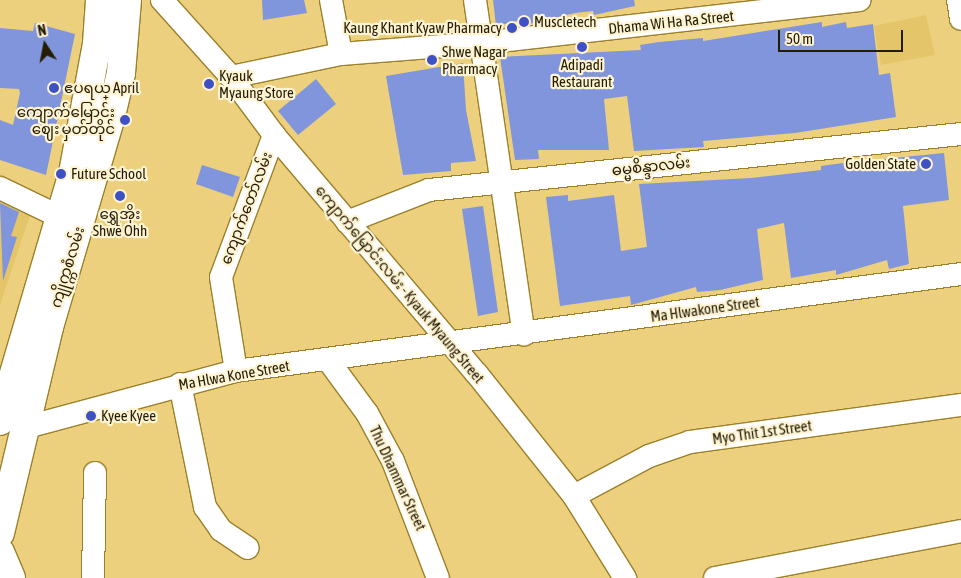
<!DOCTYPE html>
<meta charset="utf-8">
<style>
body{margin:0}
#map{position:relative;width:961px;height:578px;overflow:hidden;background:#edd07d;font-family:"Asap Condensed","Noto Sans Myanmar",sans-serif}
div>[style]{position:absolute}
.built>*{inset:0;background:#e4c569}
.building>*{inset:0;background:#8095db}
.roads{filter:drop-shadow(1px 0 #9b802a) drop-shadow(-1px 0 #9b802a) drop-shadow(0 1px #9b802a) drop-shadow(0 -1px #9b802a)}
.minor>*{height:22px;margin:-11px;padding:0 11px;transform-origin:11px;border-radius:11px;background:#fff}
.major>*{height:28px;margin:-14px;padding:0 14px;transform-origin:14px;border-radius:14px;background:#fff}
.dots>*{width:14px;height:14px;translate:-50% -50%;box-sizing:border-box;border:2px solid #fef3d3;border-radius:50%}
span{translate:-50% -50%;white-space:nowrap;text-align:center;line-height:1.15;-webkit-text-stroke:4.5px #fef3d3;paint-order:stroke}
.poi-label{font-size:15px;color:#231b02}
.left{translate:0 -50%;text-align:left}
.right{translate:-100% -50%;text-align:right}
.street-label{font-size:15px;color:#231b02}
.north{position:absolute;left:20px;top:20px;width:50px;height:50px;-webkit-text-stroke:4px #fef3d3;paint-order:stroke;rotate:349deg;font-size:14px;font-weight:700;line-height:20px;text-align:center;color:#231b02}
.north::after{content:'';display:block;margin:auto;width:18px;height:22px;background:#231b02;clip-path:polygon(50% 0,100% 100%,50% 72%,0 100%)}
.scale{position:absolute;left:778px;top:30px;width:125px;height:22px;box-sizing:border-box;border:2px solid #231b02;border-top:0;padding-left:6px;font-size:15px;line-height:18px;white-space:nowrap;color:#231b02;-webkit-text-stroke:4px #fef3d3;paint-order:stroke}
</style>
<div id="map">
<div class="built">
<div style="clip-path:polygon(926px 15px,935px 55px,881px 65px,874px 26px)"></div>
<div style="clip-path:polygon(0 196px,33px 206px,0 305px)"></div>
</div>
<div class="building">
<div style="clip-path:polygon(262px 0,304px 0,307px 13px,263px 20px)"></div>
<div style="clip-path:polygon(493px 0,634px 0,635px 6px,594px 15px,593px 11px,575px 13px,520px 26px,517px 21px,496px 26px)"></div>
<div style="clip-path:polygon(822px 22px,822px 27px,846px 22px,847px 28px,873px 24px,879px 75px,890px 73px,896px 117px,795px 133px,703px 141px,704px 147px,634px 151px,627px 96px,604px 99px,609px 150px,538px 150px,539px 159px,515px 160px,500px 57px,641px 50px,640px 45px,659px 42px,703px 38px,703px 41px)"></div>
<div style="clip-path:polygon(35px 23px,75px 34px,46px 175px,0 160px,0 120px,13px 125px,20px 93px,19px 89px,0 88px,0 28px,33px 31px)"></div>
<div style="clip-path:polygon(463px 63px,466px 110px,476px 161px,451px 163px,451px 171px,403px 175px,386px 76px)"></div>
<div style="clip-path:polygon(316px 79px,336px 104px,298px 135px,278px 111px)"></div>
<div style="clip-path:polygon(944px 153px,949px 200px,903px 206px,909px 264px,889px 269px,887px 260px,836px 275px,836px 270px,791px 278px,784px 223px,757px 229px,763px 280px,720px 290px,697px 292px,696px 287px,631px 305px,630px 296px,560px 306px,546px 197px,568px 195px,568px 201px,614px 195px,621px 251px,647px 247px,639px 184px,751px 178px,821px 170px,821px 166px,843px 163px)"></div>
<div style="clip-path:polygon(202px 165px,240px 177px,233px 197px,196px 184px)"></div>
<div style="clip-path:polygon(0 203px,19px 212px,11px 236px,17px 237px,3px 281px)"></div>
<div style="clip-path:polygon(483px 206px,498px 312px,478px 316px,462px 209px)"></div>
</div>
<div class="roads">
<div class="minor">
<div style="left:162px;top:0;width:103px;rotate:48.1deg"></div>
<div style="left:231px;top:77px;width:72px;rotate:53.4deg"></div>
<div style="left:274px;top:135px;width:314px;rotate:49.7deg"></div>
<div style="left:477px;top:374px;width:156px;rotate:51.5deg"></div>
<div style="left:574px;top:496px;width:97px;rotate:58.1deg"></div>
<div style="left:331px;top:0;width:55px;rotate:79.5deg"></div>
<div style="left:475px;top:0;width:338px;rotate:81.7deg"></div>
<div style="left:958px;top:0;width:19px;rotate:81deg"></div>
<div style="left:231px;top:77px;width:112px;rotate:-11.8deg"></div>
<div style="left:341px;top:54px;width:141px;rotate:-4.5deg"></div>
<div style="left:482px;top:43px;width:380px;rotate:-6.5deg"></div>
<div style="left:0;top:188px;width:67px;rotate:25.8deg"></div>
<div style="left:347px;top:222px;width:88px;rotate:-21.3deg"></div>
<div style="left:429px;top:190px;width:535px;rotate:-6.01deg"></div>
<div style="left:328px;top:360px;width:66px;rotate:53.7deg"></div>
<div style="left:367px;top:413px;width:55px;rotate:61.6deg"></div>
<div style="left:393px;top:461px;width:125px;rotate:69deg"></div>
<div style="left:236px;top:371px;width:95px;rotate:-99.1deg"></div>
<div style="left:221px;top:277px;width:152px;rotate:-69.5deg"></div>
<div style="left:180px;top:384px;width:126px;rotate:78.5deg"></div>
<div style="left:205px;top:507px;width:28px;rotate:55deg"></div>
<div style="left:221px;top:530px;width:32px;rotate:34deg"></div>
<div style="left:23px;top:428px;width:220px;rotate:-15deg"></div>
<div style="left:236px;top:371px;width:731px;rotate:-7.62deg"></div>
<div style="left:574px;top:496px;width:85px;rotate:-28.1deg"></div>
<div style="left:649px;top:456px;width:43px;rotate:-18.9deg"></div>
<div style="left:690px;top:442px;width:274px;rotate:-7.8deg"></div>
<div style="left:93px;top:578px;width:105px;rotate:-88.9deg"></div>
<div style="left:715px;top:578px;width:250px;rotate:-10.8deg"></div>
</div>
<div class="major">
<div style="left:0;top:421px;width:259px;rotate:-73.6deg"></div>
<div style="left:73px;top:173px;width:132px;rotate:-79.5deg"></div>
<div style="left:97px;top:43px;width:43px;rotate:-86deg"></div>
<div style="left:0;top:533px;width:212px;rotate:-76.6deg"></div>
<div style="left:49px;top:327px;width:216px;rotate:-73.6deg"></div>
<div style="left:110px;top:120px;width:48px;rotate:-76.8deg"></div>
<div style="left:121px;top:73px;width:73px;rotate:-85.3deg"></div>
<div style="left:0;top:552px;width:28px;rotate:67deg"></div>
</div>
</div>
<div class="dots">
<div style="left:524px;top:22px;background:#3e51c4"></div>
<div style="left:512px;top:28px;background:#3e51c4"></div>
<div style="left:582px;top:47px;background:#3e51c4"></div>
<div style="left:432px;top:60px;background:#3e51c4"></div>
<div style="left:209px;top:84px;background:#3e51c4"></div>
<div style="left:54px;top:88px;background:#3e51c4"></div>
<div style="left:125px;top:120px;background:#3e51c4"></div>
<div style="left:926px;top:164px;background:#3e51c4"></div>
<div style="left:61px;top:174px;background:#3e51c4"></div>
<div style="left:120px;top:196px;background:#3e51c4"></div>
<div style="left:91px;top:416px;background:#3e51c4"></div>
</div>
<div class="poi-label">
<span class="left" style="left:534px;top:22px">Muscletech</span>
<span class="right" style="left:502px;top:28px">Kaung Khant Kyaw Pharmacy</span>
<span class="left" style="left:442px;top:60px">Shwe Nagar<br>Pharmacy</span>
<span style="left:582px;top:73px">Adipadi<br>Restaurant</span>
<span class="left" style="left:219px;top:84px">Kyauk<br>Myaung Store</span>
<span class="left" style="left:64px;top:88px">ဧပရယ္ April</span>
<span class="right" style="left:115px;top:120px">ကျောက်မြောင်း<br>ဈေး မှတ်တိုင်</span>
<span class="right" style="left:916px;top:164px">Golden State</span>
<span class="left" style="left:71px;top:174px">Future School</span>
<span style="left:120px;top:222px">ရွှေအိုး<br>Shwe Ohh</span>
<span class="left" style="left:101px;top:416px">Kyee Kyee</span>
</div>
<div class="street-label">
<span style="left:671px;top:22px;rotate:-6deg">Dhama Wi Ha Ra Street</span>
<span style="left:651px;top:166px;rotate:-6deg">ဓမ္မစိန္ဒာလမ်း</span>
<span style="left:246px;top:208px;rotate:-69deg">ကျောက်တော်လမ်း</span>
<span style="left:67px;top:267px;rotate:-73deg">ကျိုက္ကစံလမ်း</span>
<span style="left:400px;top:284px;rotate:50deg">ကျောက်မြောင်းလမ်း - Kyauk Myaung Street</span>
<span style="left:705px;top:309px;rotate:-8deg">Ma Hlwakone Street</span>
<span style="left:234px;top:375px;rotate:-10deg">Ma Hlwa Kone Street</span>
<span style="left:762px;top:432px;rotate:-8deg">Myo Thit 1st Street</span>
<span style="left:398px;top:478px;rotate:65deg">Thu Dhammar Street</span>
</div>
<div class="north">N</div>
<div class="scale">50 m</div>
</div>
